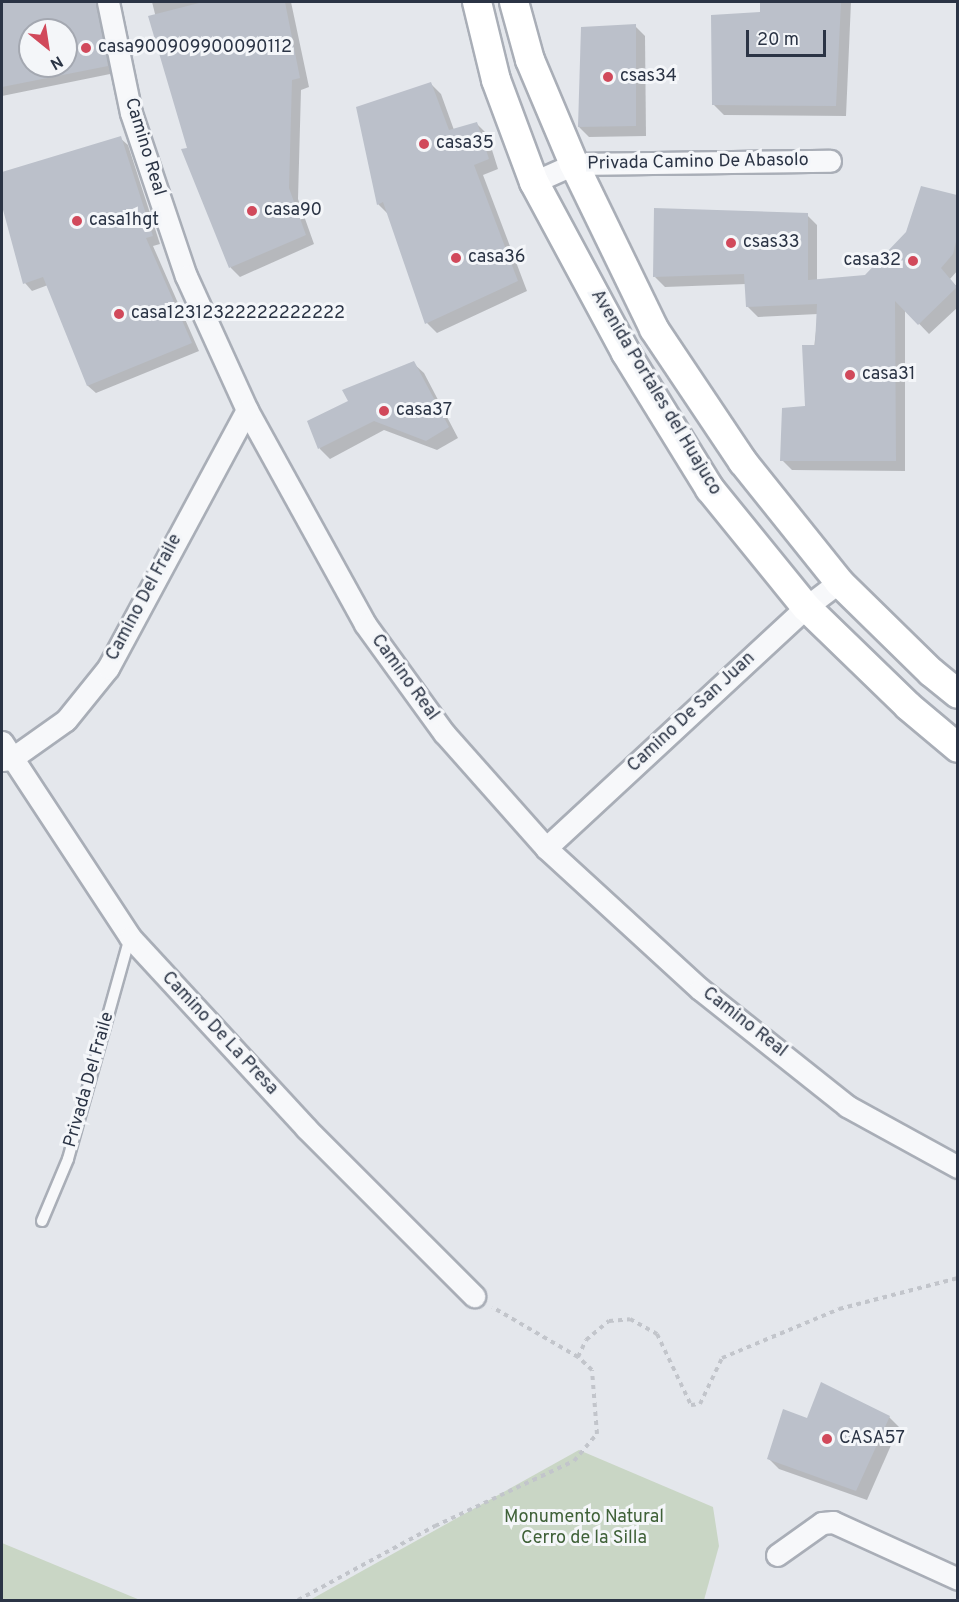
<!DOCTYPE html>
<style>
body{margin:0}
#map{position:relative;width:959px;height:1602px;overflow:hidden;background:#e4e7ec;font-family:Overpass,sans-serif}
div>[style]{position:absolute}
.green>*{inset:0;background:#c9d6c5}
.shadow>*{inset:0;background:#0003}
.building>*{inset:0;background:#bbc0ca}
.path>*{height:4px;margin-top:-2px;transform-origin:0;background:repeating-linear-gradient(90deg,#c2c5cb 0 4.5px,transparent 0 9px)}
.roads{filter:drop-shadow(2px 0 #a9aeb7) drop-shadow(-2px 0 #a9aeb7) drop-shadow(0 2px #a9aeb7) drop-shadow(0 -2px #a9aeb7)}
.lane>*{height:10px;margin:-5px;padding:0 5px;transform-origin:5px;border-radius:5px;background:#f7f8fa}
.street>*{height:21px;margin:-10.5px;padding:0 10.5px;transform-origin:10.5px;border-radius:10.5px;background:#f7f8fa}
.secondary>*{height:28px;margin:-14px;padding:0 14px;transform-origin:14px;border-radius:14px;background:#fff}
.dots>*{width:16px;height:16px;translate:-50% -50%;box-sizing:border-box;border:3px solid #f4f6f9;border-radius:50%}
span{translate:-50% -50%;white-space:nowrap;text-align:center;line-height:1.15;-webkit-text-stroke:6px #f4f6f9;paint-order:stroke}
.poi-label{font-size:18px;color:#2b3445}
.left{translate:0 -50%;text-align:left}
.right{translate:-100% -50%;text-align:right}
.street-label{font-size:18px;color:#2b3445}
.park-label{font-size:18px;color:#3f6138}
.frame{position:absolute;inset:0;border:3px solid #2b3445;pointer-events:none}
.north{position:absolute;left:18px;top:18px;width:60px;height:60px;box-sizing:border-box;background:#f4f6f9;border:2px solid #a4a8b1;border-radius:50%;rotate:150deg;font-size:16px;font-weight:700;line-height:24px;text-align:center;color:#2b3445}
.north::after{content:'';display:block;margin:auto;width:21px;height:27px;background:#d1495b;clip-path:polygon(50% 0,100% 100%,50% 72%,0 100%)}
.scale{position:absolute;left:746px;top:30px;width:80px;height:27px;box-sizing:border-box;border:3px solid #2b3445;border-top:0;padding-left:8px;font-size:18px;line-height:21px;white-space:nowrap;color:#2b3445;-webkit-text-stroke:4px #f4f6f9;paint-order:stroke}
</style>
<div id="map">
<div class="green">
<div style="clip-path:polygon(579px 1450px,713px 1507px,719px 1546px,704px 1600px,310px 1600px)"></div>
<div style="clip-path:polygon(2px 1543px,140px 1600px,2px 1600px)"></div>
</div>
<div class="shadow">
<div style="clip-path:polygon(evenodd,2px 2px,103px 2px,115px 73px,2px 96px,2px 2px,30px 30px,66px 30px,66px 66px,30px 66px,30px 30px)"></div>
<div style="clip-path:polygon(152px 2px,291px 2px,309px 87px,301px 90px,298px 199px,314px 244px,240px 277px,231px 268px,183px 150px,189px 149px)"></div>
<div style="clip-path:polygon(762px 2px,851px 2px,846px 116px,724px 115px,714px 105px,762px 14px)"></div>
<div style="clip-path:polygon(635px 26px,645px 36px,646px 136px,589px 137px,579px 127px)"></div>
<div style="clip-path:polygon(431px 84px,441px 94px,454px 130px,477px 124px,487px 134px,498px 169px,483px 175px,527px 291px,437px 333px,427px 323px,389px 215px,378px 204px)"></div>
<div style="clip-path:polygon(120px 138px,128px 145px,160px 244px,153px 246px,199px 351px,96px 393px,88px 386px,48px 285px,32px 291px,25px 283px,2px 200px,2px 173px)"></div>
<div style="clip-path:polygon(922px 188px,958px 196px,958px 270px,950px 279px,958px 288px,958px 307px,929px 334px,905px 309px,905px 471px,792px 470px,782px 460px,807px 407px,818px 314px,758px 317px,747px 306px,746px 284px,665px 287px,655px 277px,807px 215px,817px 225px,817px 281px,866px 277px,907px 233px)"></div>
<div style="clip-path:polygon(413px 363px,424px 373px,458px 438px,437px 450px,384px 430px,330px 459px,320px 449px,308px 422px,350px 402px)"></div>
<div style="clip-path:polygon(889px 1417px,899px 1427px,867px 1500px,779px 1469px,769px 1459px,807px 1420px)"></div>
</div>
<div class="building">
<div style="clip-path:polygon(evenodd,2px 2px,96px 2px,108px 66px,2px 87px,2px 2px,30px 30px,66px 30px,66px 66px,30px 66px,30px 30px)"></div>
<div style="clip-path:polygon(203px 2px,285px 2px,300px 78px,292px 80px,289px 188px,306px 235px,229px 268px,181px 149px,187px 148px,148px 16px)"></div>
<div style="clip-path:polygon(760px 2px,841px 2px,836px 106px,712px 105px,711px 15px,760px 12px)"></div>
<div style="clip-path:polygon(636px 24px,636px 126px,578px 127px,581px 27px)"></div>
<div style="clip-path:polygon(431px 82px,449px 130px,477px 122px,489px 159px,474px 165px,518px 281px,425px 324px,383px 202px,377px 205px,356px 107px)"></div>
<div style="clip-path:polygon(121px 136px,153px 236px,146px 238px,192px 343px,87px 386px,43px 277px,23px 284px,2px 206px,2px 172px)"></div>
<div style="clip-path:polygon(921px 186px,957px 195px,957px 238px,953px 254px,941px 268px,957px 287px,918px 325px,895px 301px,896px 461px,780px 461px,782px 408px,805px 406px,802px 345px,815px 345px,817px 304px,746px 307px,744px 274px,653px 277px,654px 208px,808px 213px,808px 280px,865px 275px,906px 232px)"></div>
<div style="clip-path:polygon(414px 361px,449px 427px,426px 441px,374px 421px,318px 449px,307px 421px,348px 401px,342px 390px)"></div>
<div style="clip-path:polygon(821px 1382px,890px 1416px,856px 1491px,767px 1459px,783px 1409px,807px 1418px)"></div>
</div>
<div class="path">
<div style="left:578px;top:1357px;width:19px;rotate:-65deg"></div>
<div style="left:586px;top:1340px;width:30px;rotate:-40deg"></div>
<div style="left:609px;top:1321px;width:21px;rotate:-5deg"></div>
<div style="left:630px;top:1319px;width:31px;rotate:29deg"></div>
<div style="left:657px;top:1334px;width:79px;rotate:64.4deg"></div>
<div style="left:691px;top:1405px;width:9px;rotate:-6deg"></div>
<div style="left:700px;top:1404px;width:51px;rotate:-64.4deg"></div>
<div style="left:722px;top:1358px;width:127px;rotate:-22.7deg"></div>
<div style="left:839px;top:1309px;width:123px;rotate:-14.6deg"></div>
<div style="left:298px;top:1600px;width:156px;rotate:-28.4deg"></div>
<div style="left:435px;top:1526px;width:153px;rotate:-25.1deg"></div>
<div style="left:574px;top:1461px;width:35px;rotate:-50deg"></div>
<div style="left:597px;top:1434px;width:64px;rotate:-94.5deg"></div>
<div style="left:592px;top:1370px;width:19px;rotate:-137deg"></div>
<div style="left:578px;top:1357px;width:99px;rotate:-149.8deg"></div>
</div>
<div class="roads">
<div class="lane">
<div style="left:42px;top:1221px;width:67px;rotate:-67.2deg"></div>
<div style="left:68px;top:1159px;width:230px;rotate:-74.4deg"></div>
</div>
<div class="street">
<div style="left:108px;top:2px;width:113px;rotate:78.3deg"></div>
<div style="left:131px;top:113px;width:172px;rotate:71.4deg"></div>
<div style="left:186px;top:276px;width:147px;rotate:65.5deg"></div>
<div style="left:247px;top:410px;width:244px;rotate:61.1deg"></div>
<div style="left:365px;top:624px;width:135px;rotate:54.1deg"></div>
<div style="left:444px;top:733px;width:154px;rotate:48.4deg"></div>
<div style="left:546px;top:848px;width:209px;rotate:42.5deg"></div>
<div style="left:700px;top:989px;width:188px;rotate:38.5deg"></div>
<div style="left:847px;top:1106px;width:127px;rotate:28.8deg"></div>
<div style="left:534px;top:182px;width:44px;rotate:-24.2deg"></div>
<div style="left:574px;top:164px;width:256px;rotate:-0.7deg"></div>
<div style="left:2px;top:742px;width:233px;rotate:56.7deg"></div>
<div style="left:130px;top:937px;width:260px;rotate:47.3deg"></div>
<div style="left:306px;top:1128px;width:238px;rotate:45deg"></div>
<div style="left:2px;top:760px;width:9px;rotate:-6deg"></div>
<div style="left:11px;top:759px;width:67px;rotate:-35.3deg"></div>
<div style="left:66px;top:720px;width:67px;rotate:-51.1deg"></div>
<div style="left:108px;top:668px;width:293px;rotate:-61.7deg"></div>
<div style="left:546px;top:848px;width:355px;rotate:-42.8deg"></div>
<div style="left:806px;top:607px;width:41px;rotate:-37.1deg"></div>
<div style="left:777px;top:1555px;width:55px;rotate:-35.4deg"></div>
<div style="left:822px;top:1523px;width:11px;rotate:-5deg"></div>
<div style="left:833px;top:1522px;width:137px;rotate:24.5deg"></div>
</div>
<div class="secondary">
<div style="left:477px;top:2px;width:80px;rotate:76.3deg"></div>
<div style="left:496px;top:80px;width:109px;rotate:69.6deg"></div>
<div style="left:534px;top:182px;width:194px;rotate:61.7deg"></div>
<div style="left:626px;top:353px;width:160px;rotate:58.3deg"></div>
<div style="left:710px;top:489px;width:152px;rotate:50.9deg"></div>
<div style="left:806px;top:607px;width:142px;rotate:44.1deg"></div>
<div style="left:908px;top:706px;width:65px;rotate:40deg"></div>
<div style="left:514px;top:2px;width:60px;rotate:74.6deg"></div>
<div style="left:530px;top:60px;width:113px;rotate:67.1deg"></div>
<div style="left:574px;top:164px;width:183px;rotate:64.1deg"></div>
<div style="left:654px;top:329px;width:160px;rotate:56.2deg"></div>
<div style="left:743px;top:462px;width:154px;rotate:51.3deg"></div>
<div style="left:839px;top:582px;width:129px;rotate:44.4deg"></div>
<div style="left:931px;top:672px;width:35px;rotate:39deg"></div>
</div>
</div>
<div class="dots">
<div style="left:86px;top:48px;background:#d1495b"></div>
<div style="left:608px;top:77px;background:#d1495b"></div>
<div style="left:424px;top:144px;background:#d1495b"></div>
<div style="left:252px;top:211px;background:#d1495b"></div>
<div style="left:77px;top:221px;background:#d1495b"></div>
<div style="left:731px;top:243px;background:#d1495b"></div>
<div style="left:456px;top:258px;background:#d1495b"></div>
<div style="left:913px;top:261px;background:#d1495b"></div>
<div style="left:119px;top:314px;background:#d1495b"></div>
<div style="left:850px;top:375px;background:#d1495b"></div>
<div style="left:384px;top:411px;background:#d1495b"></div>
<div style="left:827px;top:1439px;background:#d1495b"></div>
</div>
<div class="poi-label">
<span class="left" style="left:98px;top:48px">casa900909900090112</span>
<span class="left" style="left:620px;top:77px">csas34</span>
<span class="left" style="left:436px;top:144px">casa35</span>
<span class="left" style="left:264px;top:211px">casa90</span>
<span class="left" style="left:89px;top:221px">casa1hgt</span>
<span class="left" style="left:743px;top:243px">csas33</span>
<span class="left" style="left:468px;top:258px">casa36</span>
<span class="right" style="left:901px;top:261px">casa32</span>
<span class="left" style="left:131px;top:314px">casa12312322222222222</span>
<span class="left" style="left:862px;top:375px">casa31</span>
<span class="left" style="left:396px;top:411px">casa37</span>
<span class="left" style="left:839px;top:1439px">CASA57</span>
</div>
<div class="street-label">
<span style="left:144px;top:147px;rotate:73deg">Camino Real</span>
<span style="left:698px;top:163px;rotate:-1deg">Privada Camino De Abasolo</span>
<span style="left:655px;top:393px;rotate:59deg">Avenida Portales del Huajuco</span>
<span style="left:145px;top:598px;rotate:-62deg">Camino Del Fraile</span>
<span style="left:404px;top:678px;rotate:54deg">Camino Real</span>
<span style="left:692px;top:713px;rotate:-43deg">Camino De San Juan</span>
<span style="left:744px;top:1023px;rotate:38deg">Camino Real</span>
<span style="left:219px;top:1034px;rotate:47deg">Camino De La Presa</span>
<span style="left:90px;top:1080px;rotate:-74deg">Privada Del Fraile</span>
</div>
<div class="park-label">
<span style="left:584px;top:1529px">Monumento Natural<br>Cerro de la Silla</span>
</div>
<div class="frame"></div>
<div class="north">N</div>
<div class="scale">20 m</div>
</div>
